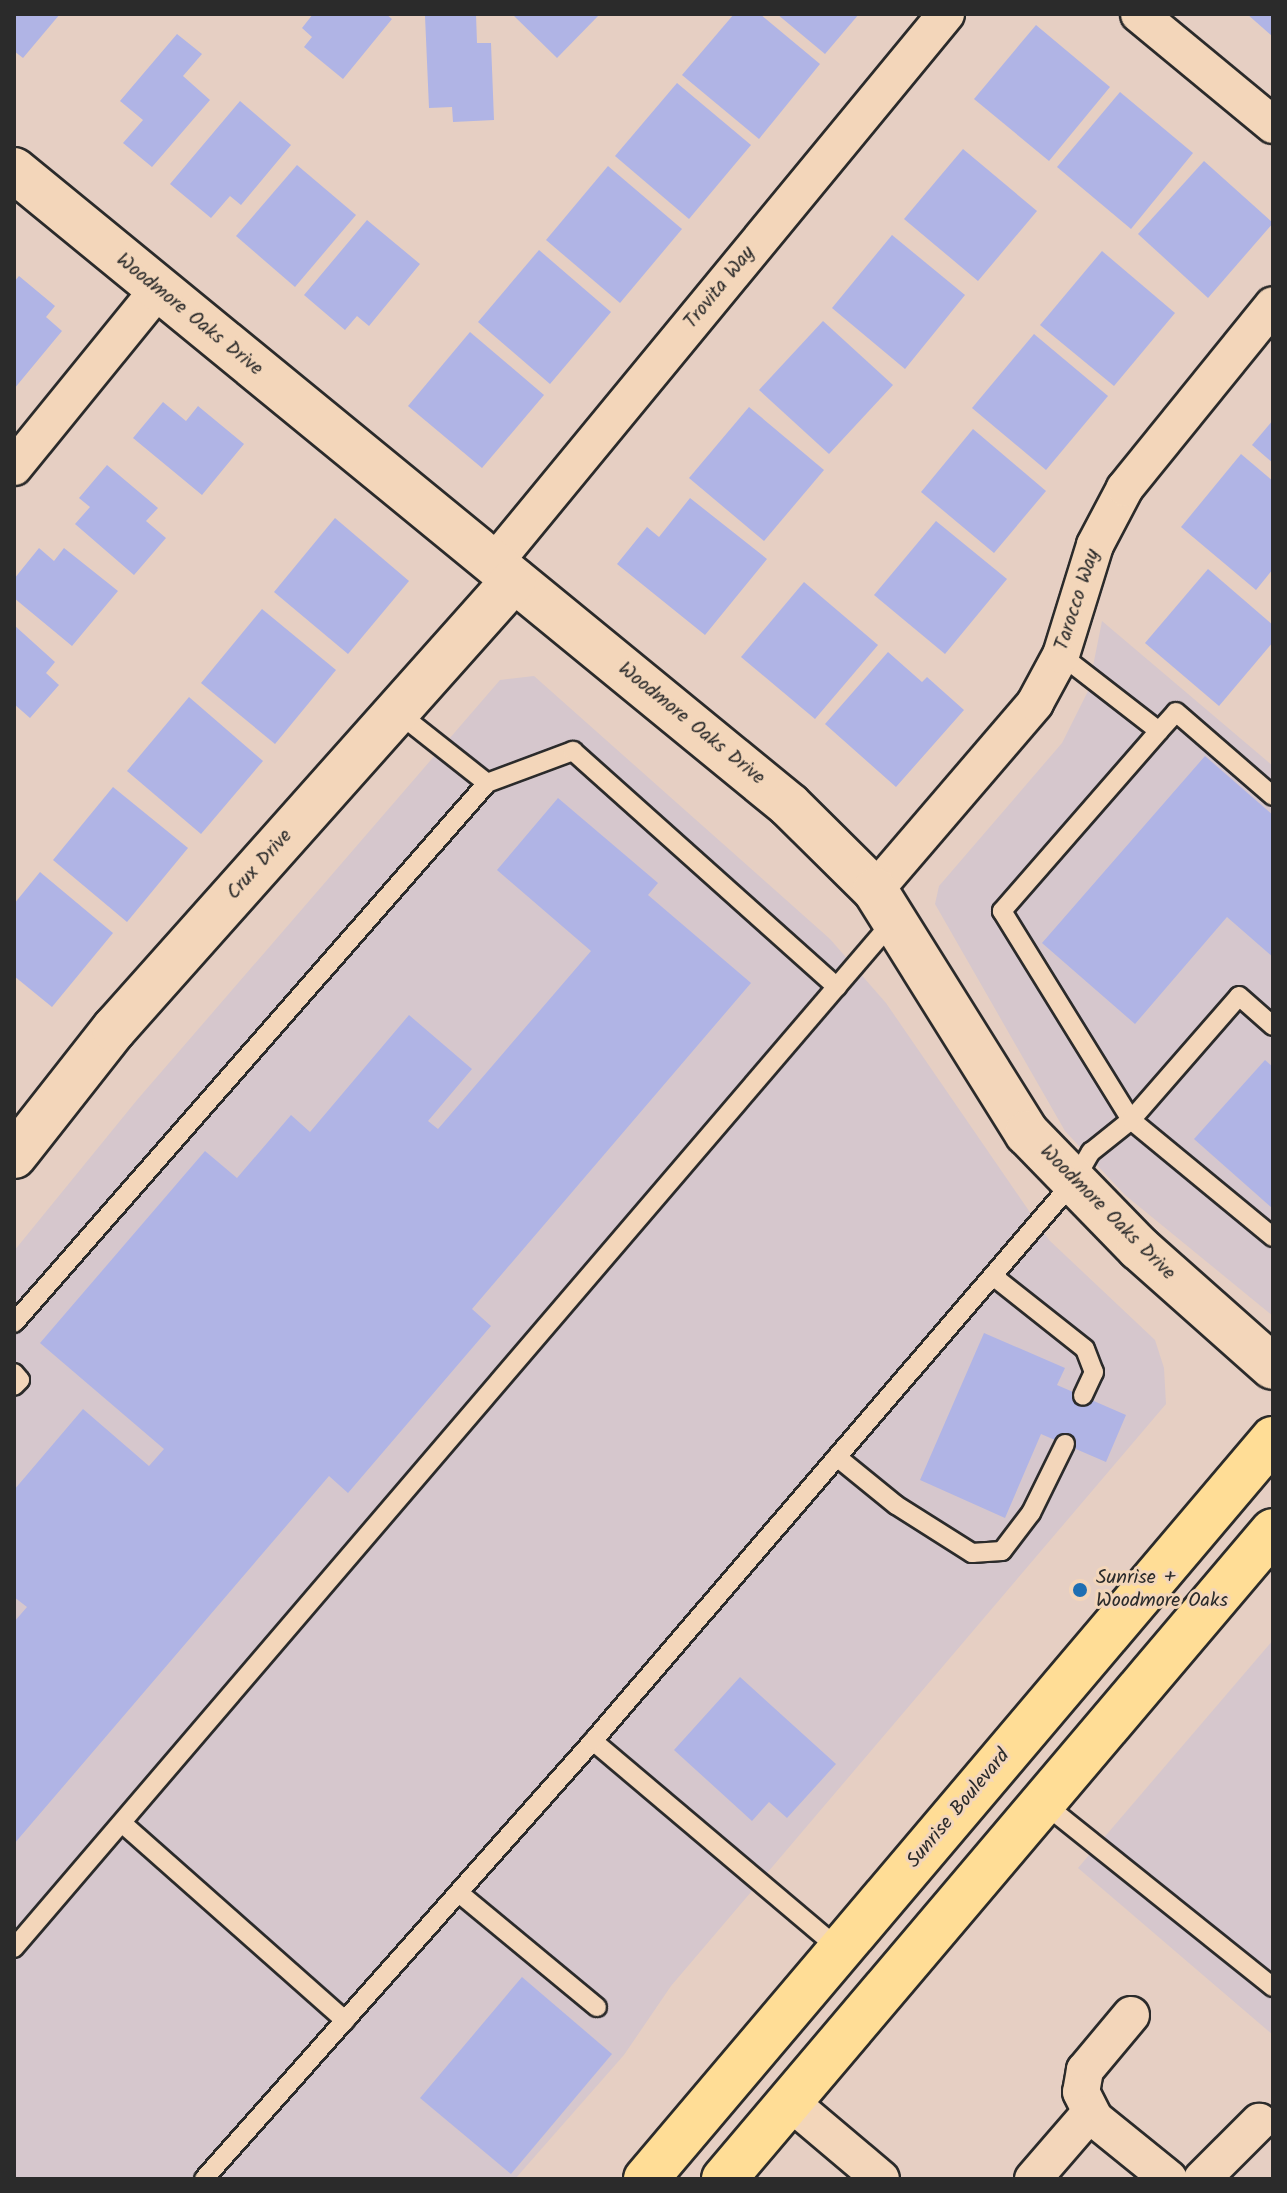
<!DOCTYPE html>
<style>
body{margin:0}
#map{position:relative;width:1287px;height:2193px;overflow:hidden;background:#e6cfc3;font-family:Kalam,sans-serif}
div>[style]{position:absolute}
.built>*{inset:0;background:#d6c7cd}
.building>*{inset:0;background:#b0b4e5}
.roads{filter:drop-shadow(2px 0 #2b2b2b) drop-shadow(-2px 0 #2b2b2b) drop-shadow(0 2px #2b2b2b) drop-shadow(0 -2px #2b2b2b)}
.service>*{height:18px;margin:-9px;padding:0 9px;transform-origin:9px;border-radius:9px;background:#f3d6ba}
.minor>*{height:36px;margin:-18px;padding:0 18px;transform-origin:18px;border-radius:18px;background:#f3d6ba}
.tertiary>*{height:44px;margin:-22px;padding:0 22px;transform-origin:22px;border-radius:22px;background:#f3d6ba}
.primary>*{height:44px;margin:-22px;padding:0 22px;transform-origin:22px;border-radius:22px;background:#ffdd96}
.dots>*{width:22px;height:22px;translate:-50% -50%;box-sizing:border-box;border:4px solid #f3d6ba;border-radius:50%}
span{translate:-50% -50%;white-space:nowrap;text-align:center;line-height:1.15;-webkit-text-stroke:6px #f3d6ba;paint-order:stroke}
.street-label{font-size:20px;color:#2b2b2b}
.poi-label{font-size:20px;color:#2b2b2b}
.left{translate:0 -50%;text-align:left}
.frame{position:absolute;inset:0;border:16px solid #2b2b2b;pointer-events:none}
</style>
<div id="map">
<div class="built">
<div style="clip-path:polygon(1102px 621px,1273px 766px,1273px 1316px,1125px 1195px,1065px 1131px,935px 904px,939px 886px,1062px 743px,1088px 691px)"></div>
<div style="clip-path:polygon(534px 676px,830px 939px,886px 1003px,1049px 1240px,1155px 1340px,1164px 1368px,1166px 1404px,671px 1986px,624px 2055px,515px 2179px,14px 2179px,14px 1251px,137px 1100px,500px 680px)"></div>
<div style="clip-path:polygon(1273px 1640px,1273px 2035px,1078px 1868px)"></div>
</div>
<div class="building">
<div style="clip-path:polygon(14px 14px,60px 14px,23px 58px,14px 51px)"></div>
<div style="clip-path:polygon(313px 14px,386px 14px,392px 19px,343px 79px,304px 47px,312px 37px,302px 28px)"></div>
<div style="clip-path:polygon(476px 14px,477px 43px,491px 43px,494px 120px,453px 122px,452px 107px,429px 108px,425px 16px)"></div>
<div style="clip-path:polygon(512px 14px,600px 14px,557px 58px)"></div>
<div style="clip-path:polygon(734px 14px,760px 14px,820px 64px,759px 139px,682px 75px)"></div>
<div style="clip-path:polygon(777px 14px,859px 14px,825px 54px)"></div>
<div style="clip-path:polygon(1247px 14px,1273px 14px,1273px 37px)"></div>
<div style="clip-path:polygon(1036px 25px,1110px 87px,1049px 161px,974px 99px)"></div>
<div style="clip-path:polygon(177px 34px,202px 54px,183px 76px,210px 100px,152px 167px,123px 143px,143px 120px,120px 101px)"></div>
<div style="clip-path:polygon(677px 83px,751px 145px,689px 219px,615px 156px)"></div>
<div style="clip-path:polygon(1120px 92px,1193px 153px,1131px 229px,1057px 167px)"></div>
<div style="clip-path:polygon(240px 101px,291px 145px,241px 205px,230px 196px,211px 218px,170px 184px)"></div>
<div style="clip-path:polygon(963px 149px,1037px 211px,978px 281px,904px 219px)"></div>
<div style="clip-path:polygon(1204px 161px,1273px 223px,1208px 298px,1138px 234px)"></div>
<div style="clip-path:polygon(297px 165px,356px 215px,295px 287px,236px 236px)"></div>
<div style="clip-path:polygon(608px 166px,682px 229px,620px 303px,546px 240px)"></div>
<div style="clip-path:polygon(367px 220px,420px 264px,369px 326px,357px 316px,345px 330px,304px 295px)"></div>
<div style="clip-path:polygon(892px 235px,965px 295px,905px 369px,832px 308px)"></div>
<div style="clip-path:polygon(539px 250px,611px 312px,550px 384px,478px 322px)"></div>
<div style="clip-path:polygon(1102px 251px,1175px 313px,1114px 386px,1040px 325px)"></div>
<div style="clip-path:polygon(19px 276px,55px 306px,46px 317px,62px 331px,14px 389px,14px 282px)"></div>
<div style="clip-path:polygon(823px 321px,893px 385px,829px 454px,759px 390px)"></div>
<div style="clip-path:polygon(470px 332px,544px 395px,482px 468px,408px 406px)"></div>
<div style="clip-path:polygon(1034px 334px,1108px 396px,1046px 470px,972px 408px)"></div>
<div style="clip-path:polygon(163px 402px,186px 421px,198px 406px,244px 444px,202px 495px,133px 438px)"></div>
<div style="clip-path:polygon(749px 407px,824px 470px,764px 541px,689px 478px)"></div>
<div style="clip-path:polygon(1273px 420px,1273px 463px,1252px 445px)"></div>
<div style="clip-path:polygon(973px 429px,1046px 491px,994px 553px,921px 492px)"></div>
<div style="clip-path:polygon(1241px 454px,1273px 481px,1273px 569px,1256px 590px,1181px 527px)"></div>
<div style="clip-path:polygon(107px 465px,158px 508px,146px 521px,166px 538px,134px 575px,75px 524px,90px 507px,79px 498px)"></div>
<div style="clip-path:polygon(690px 498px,767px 559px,705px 635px,617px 564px,647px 527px,659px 537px)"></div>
<div style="clip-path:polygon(335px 518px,409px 581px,348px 654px,274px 592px)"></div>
<div style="clip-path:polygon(936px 521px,1007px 579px,945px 654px,874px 595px)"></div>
<div style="clip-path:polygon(39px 548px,54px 561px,64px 548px,118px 591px,72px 646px,14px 598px,14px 579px)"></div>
<div style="clip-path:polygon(1208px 569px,1273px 625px,1273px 642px,1219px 706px,1145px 643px)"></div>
<div style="clip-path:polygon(804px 582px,878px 645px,815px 719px,741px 657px)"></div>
<div style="clip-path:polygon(262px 609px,336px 670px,275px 744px,201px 683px)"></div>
<div style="clip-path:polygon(14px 625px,55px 662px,46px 673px,59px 685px,30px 718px,14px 704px)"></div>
<div style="clip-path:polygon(888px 652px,922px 682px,927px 677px,964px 710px,896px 787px,825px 724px)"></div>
<div style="clip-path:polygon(189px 697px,263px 761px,201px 834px,127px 771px)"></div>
<div style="clip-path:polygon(1205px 756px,1273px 815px,1273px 957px,1227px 917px,1135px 1024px,1042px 943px)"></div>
<div style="clip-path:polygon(113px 787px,188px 848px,127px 922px,53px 860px)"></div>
<div style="clip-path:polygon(558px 798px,658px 883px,648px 895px,751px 983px,472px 1309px,491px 1326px,348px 1493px,329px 1476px,14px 1844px,14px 1622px,27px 1607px,14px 1597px,14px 1490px,83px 1409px,149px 1466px,164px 1449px,40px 1343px,205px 1151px,237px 1178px,291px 1115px,310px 1132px,409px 1015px,472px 1069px,428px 1121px,438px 1129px,591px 951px,497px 870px)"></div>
<div style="clip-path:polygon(40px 872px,113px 933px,52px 1007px,14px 976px,14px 904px)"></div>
<div style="clip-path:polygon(1265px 1060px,1273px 1067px,1273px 1209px,1194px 1139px)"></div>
<div style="clip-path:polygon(984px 1333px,1065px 1368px,1057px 1385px,1126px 1415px,1106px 1462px,1041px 1434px,1005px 1518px,920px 1480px)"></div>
<div style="clip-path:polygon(740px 1677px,836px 1764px,787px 1818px,769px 1802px,752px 1821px,674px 1750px)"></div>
<div style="clip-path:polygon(522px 1977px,612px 2054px,511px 2174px,420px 2098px)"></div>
</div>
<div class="roads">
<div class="service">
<div style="left:1061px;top:655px;width:124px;rotate:37.8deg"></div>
<div style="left:1159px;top:731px;width:239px;rotate:131.1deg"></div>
<div style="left:1002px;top:911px;width:246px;rotate:58.3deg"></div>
<div style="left:1131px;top:1120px;width:184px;rotate:39.5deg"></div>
<div style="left:1159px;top:731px;width:25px;rotate:-48deg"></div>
<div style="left:1176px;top:712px;width:128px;rotate:40.9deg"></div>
<div style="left:487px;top:783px;width:92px;rotate:-20.4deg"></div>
<div style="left:573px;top:751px;width:354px;rotate:41.8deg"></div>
<div style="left:993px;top:1276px;width:117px;rotate:38.4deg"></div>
<div style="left:1085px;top:1349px;width:25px;rotate:69deg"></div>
<div style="left:1094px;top:1372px;width:26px;rotate:115deg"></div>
<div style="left:14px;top:1323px;width:718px;rotate:-48.78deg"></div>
<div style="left:487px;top:783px;width:115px;rotate:-141.7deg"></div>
<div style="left:14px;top:1373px;width:9px;rotate:49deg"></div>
<div style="left:20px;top:1380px;width:8px;rotate:135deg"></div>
<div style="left:837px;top:1457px;width:76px;rotate:39.1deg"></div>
<div style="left:896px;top:1505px;width:90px;rotate:32.3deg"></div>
<div style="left:972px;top:1553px;width:30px;rotate:-4deg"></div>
<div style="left:1002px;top:1551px;width:48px;rotate:-52.7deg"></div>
<div style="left:1031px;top:1513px;width:77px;rotate:-63.8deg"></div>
<div style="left:593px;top:1741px;width:322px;rotate:40.2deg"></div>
<div style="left:1042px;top:1802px;width:296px;rotate:38.7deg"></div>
<div style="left:122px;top:1823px;width:298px;rotate:41.5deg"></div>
<div style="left:459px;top:1893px;width:179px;rotate:39.6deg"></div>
<div style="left:14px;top:1948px;width:1352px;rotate:-49.44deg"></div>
<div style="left:204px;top:2179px;width:586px;rotate:-48.39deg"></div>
<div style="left:593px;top:1741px;width:738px;rotate:-49.34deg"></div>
<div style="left:1074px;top:1181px;width:34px;rotate:-60deg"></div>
<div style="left:1091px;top:1152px;width:51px;rotate:-38.7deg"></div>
<div style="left:1131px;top:1120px;width:164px;rotate:-48.9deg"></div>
<div style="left:1239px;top:996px;width:45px;rotate:41.4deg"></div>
</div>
<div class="minor">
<div style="left:1139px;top:14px;width:174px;rotate:39.6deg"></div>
<div style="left:14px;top:467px;width:228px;rotate:-50.9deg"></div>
<div style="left:494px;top:563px;width:711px;rotate:-50.53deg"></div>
<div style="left:875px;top:890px;width:246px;rotate:-49.4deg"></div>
<div style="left:1035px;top:703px;width:55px;rotate:-61.6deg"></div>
<div style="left:1061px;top:655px;width:115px;rotate:-72.8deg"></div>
<div style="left:1095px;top:545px;width:64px;rotate:-62.2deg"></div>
<div style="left:1125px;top:488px;width:235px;rotate:-51deg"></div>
<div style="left:1131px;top:2015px;width:72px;rotate:129.9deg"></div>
<div style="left:1085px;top:2070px;width:22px;rotate:100deg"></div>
<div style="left:1081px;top:2092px;width:30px;rotate:63deg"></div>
<div style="left:1095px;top:2119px;width:95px;rotate:39deg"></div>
<div style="left:790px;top:2102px;width:119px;rotate:40.2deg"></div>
<div style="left:1033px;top:2179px;width:87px;rotate:-49.2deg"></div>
<div style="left:1202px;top:2179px;width:81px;rotate:-45deg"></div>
</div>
<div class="tertiary">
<div style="left:14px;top:170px;width:1002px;rotate:39.33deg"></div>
<div style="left:789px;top:805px;width:121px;rotate:44.7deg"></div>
<div style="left:875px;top:890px;width:287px;rotate:58deg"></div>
<div style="left:1027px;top:1133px;width:161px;rotate:45.8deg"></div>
<div style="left:1139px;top:1248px;width:179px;rotate:41.6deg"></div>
<div style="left:14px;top:1156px;width:162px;rotate:-51.8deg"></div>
<div style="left:114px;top:1029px;width:601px;rotate:-48.3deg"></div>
</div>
<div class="primary">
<div style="left:646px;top:2179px;width:970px;rotate:-49.73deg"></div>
<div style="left:724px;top:2179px;width:849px;rotate:-49.73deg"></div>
</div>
</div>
<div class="dots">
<div style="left:1080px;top:1590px;background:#1f6fb2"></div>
</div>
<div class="street-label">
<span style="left:720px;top:288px;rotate:-51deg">Trovita Way</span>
<span style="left:189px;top:315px;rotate:39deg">Woodmore Oaks Drive</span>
<span style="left:1078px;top:600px;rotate:-72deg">Tarocco Way</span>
<span style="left:691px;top:724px;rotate:39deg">Woodmore Oaks Drive</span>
<span style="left:260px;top:865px;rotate:-48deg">Crux Drive</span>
<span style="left:1107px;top:1213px;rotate:45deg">Woodmore Oaks Drive</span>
<span style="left:959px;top:1809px;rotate:-50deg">Sunrise Boulevard</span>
</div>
<div class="poi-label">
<span class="left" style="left:1096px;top:1590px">Sunrise +<br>Woodmore Oaks</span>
</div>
<div class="frame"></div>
</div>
